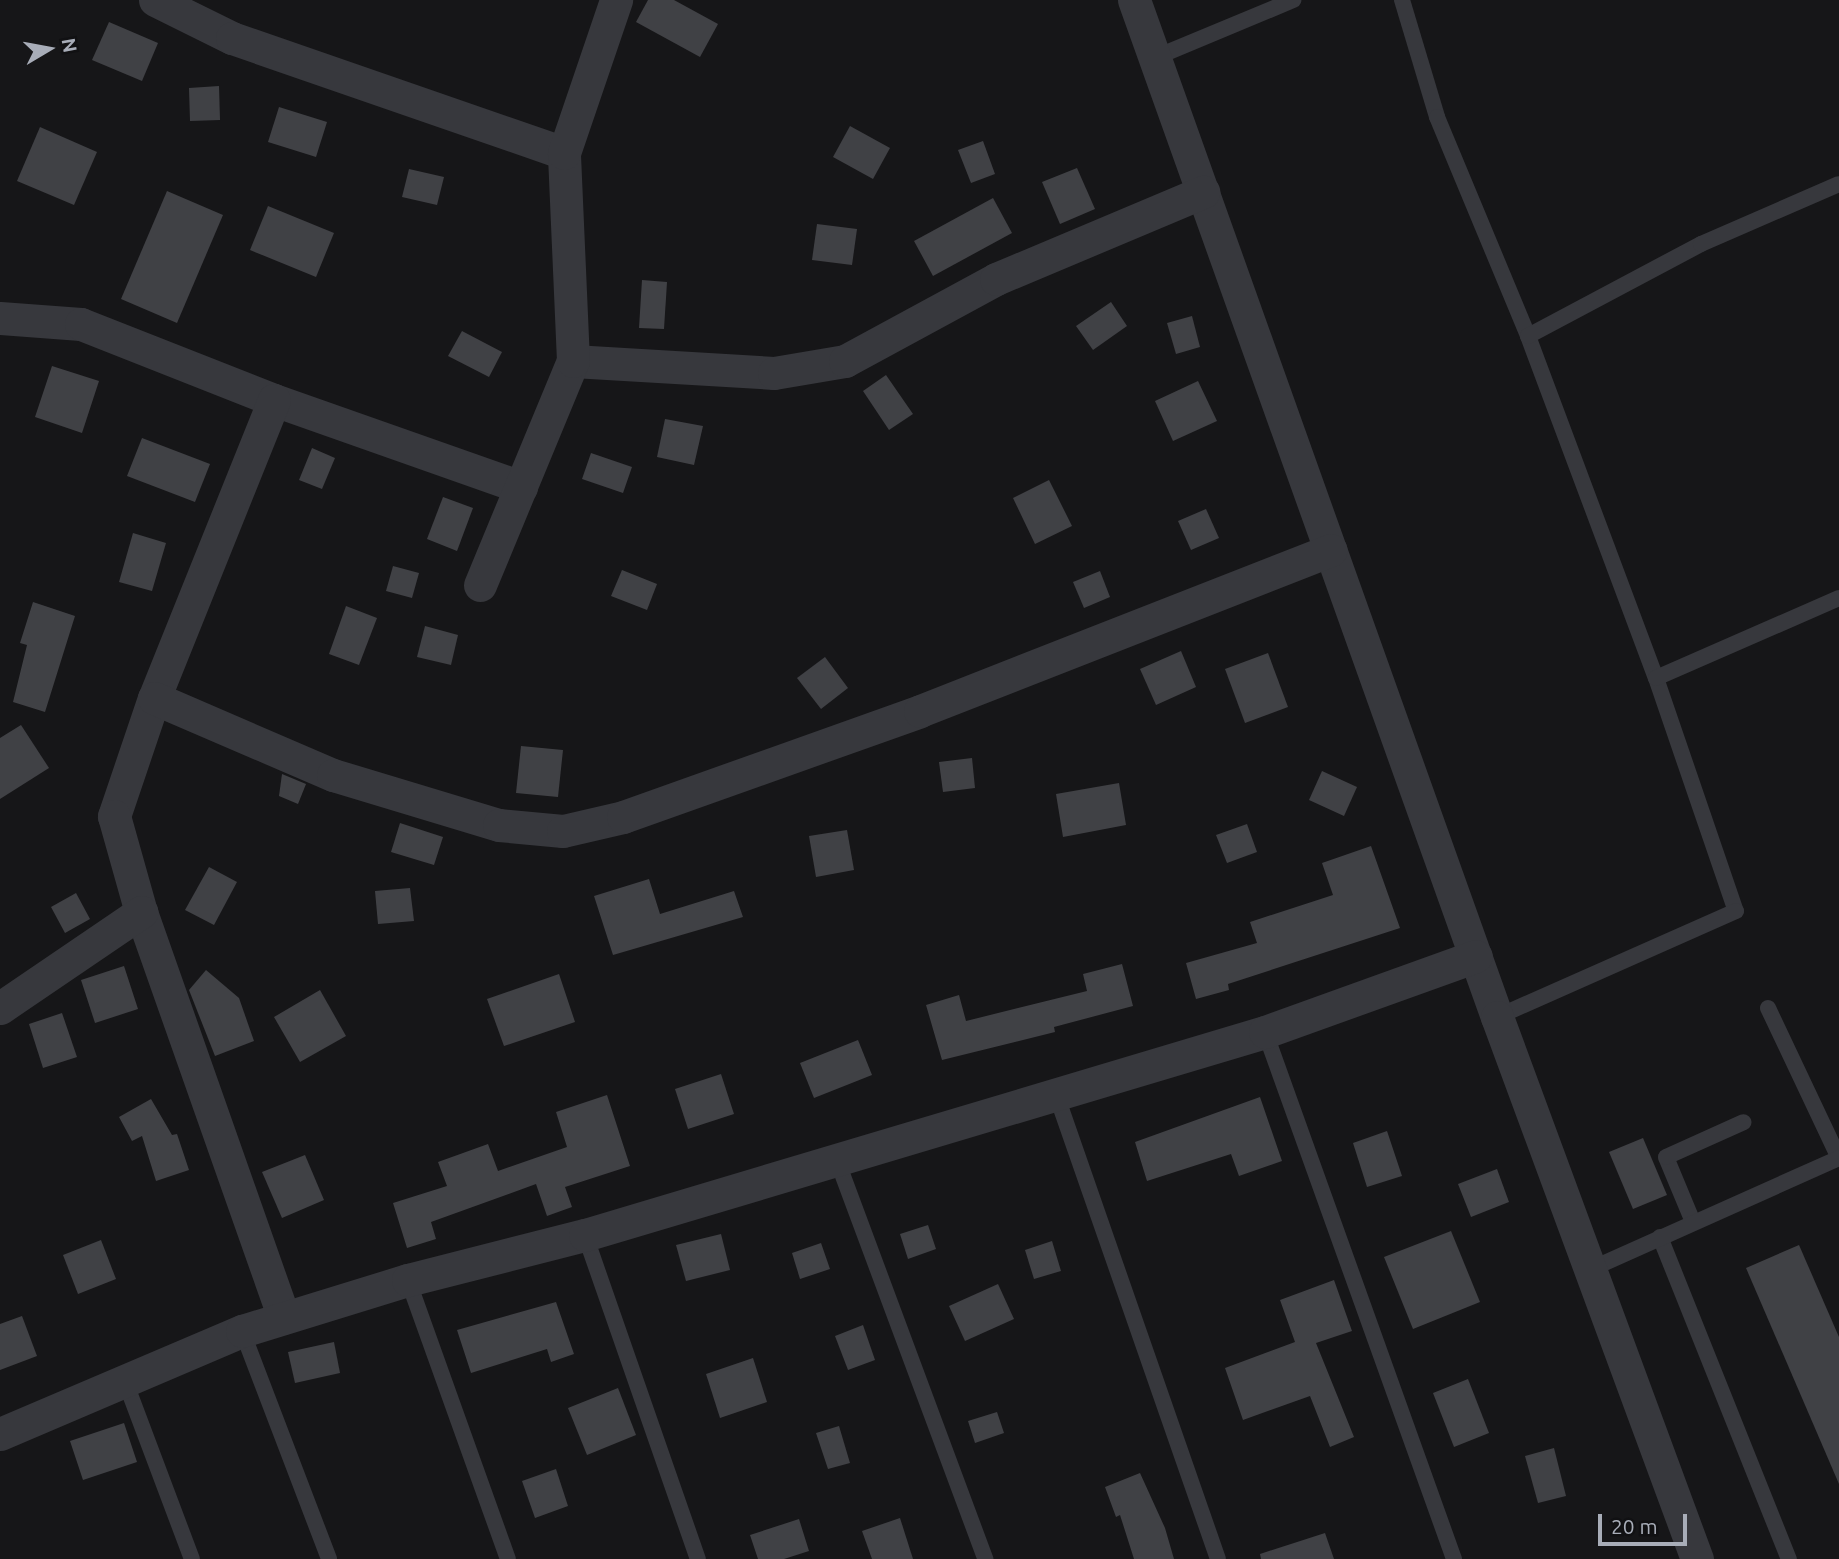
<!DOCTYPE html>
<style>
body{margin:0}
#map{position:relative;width:1839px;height:1559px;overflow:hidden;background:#161618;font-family:Ubuntu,sans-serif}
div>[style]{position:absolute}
.building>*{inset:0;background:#404145}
.lane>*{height:16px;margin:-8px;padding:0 8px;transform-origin:8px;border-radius:8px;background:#37383d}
.street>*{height:33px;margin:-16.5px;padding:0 16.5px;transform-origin:16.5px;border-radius:16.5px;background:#37383d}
span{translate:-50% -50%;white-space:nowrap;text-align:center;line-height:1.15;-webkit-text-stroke:6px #111113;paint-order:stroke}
.north{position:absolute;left:14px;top:14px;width:70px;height:70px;-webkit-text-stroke:5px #111113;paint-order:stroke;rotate:80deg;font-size:19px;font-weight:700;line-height:28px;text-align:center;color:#a8adb8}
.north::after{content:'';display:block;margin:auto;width:24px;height:32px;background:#a8adb8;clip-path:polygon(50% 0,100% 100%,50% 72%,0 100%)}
.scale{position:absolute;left:1598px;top:1514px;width:89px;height:32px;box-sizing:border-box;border:4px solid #a8adb8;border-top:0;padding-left:9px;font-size:21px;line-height:24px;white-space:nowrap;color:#a8adb8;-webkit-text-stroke:5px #111113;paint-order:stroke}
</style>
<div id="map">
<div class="building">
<div style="clip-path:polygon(648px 0,674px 0,718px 24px,700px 57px,636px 22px)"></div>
<div style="clip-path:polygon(109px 22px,158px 43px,142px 81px,92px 60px)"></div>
<div style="clip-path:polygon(219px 86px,220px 120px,190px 121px,189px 88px)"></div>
<div style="clip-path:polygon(279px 107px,327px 122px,316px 157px,268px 142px)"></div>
<div style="clip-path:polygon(850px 126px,890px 148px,873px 179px,833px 157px)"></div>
<div style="clip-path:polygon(40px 127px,97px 152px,74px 205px,17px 181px)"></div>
<div style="clip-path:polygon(983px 141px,995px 174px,971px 183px,958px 150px)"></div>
<div style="clip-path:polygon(1077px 168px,1095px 209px,1060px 224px,1042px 182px)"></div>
<div style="clip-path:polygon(409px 169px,444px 177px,437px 205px,402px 197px)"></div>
<div style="clip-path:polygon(167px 191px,223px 215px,177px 323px,121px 299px)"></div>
<div style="clip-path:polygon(993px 198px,1012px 233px,933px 276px,914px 241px)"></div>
<div style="clip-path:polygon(268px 206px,334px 233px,316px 277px,250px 250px)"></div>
<div style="clip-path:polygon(817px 224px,857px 229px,852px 265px,812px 260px)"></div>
<div style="clip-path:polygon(642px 280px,667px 282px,664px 329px,639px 328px)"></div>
<div style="clip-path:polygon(1111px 302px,1127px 326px,1093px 350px,1076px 326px)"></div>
<div style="clip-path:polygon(1192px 316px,1200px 347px,1176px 354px,1167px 323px)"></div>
<div style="clip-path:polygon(462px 331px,502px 352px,489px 377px,448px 356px)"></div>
<div style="clip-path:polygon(52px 366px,99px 381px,82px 433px,35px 417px)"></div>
<div style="clip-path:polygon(886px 375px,913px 414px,889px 430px,863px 391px)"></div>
<div style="clip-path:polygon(1198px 381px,1217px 421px,1173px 441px,1155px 401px)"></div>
<div style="clip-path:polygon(665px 419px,703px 426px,694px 465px,657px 457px)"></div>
<div style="clip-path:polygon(142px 438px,210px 464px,195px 502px,127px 476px)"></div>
<div style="clip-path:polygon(312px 448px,335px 458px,322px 489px,299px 480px)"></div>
<div style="clip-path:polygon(591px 453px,632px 467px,623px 493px,582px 479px)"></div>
<div style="clip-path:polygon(1049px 480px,1072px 526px,1035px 544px,1013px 498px)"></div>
<div style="clip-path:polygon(443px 497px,473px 508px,457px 551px,427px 539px)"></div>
<div style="clip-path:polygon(1206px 509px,1219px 538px,1191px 550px,1178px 521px)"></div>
<div style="clip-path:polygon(133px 533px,166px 543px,152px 591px,119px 582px)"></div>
<div style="clip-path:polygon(393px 566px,419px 573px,412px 598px,386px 591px)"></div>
<div style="clip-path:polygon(622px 570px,657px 584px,647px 610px,611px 596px)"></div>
<div style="clip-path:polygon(1100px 571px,1110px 597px,1084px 608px,1073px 582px)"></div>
<div style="clip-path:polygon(33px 602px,75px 616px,45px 712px,13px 702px,27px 645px,20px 643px)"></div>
<div style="clip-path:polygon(346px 606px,377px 618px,359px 665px,329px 654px)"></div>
<div style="clip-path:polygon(425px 626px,458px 635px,451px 665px,417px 657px)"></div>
<div style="clip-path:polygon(1181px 651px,1196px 687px,1156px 705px,1140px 669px)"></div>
<div style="clip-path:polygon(1268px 653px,1288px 707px,1245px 723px,1225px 669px)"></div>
<div style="clip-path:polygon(825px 657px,848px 688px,821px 709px,797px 678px)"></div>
<div style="clip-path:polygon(21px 725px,49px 768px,0 799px,0 738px)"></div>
<div style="clip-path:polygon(521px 746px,563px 750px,558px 797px,516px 793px)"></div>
<div style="clip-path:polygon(972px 758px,975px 788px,943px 792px,939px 762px)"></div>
<div style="clip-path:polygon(1322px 771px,1357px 787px,1344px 816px,1309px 800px)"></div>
<div style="clip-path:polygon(282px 774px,306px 784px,298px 804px,279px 796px)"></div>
<div style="clip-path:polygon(1119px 783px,1126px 825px,1063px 837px,1056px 794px)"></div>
<div style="clip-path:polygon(400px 823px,443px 837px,434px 865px,391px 852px)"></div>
<div style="clip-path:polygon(1247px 824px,1257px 852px,1227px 863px,1216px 835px)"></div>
<div style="clip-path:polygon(847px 830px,854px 870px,816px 877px,809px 836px)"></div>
<div style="clip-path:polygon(1371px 846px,1400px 928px,1228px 984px,1229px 990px,1196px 999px,1186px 963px,1257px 943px,1250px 922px,1333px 895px,1322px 863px)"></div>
<div style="clip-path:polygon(209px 867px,237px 882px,214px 925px,185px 910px)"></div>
<div style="clip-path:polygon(649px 879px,660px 914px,734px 891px,743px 917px,613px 955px,594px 896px)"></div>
<div style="clip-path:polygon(410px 888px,414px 921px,378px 924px,375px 891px)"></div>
<div style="clip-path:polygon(76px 893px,90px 919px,65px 933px,51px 907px)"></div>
<div style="clip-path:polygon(1122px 964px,1133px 1006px,1054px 1027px,1055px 1032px,942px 1060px,926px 1005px,959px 995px,966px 1021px,1087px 991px,1083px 974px)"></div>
<div style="clip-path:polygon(124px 966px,138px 1009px,95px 1023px,81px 980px)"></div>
<div style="clip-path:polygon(206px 970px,239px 998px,254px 1041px,215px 1056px,189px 990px)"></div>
<div style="clip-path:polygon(559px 974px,575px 1022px,504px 1046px,487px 999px)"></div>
<div style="clip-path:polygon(320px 990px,346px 1036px,300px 1062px,274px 1017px)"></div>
<div style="clip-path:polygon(62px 1013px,77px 1057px,43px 1068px,29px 1024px)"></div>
<div style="clip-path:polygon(858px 1040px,872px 1075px,814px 1098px,800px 1063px)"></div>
<div style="clip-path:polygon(721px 1074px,734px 1114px,688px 1129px,675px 1089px)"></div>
<div style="clip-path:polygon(607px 1095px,630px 1166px,565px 1187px,572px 1207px,547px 1216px,536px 1184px,431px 1222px,436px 1239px,407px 1248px,393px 1203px,447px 1186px,438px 1162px,488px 1144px,498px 1171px,567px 1147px,556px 1112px)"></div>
<div style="clip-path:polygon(1260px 1097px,1282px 1161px,1239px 1176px,1231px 1154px,1147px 1181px,1135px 1142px)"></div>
<div style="clip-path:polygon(151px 1099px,172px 1135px,177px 1134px,189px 1170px,156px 1181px,142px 1136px,132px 1141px,119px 1117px)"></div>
<div style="clip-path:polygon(1387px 1131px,1402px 1176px,1367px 1187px,1353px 1143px)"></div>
<div style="clip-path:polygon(1643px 1138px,1667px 1195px,1633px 1209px,1609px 1152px)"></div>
<div style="clip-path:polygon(305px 1155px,324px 1200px,282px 1218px,262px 1172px)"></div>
<div style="clip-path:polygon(1497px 1169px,1509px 1202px,1471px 1217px,1458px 1184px)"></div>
<div style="clip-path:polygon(928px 1225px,936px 1249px,908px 1259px,900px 1234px)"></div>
<div style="clip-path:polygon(1451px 1231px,1480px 1302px,1413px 1329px,1384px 1257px)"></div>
<div style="clip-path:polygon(721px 1234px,730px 1270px,686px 1281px,676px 1245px)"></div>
<div style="clip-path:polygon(101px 1240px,116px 1279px,78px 1294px,63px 1255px)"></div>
<div style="clip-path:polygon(1052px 1241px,1061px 1271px,1034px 1279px,1025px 1250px)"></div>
<div style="clip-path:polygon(821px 1243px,830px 1269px,800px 1279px,792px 1253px)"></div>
<div style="clip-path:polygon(1799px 1245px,1839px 1337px,1839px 1484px,1746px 1268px)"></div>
<div style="clip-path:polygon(1334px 1280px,1352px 1331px,1316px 1343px,1354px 1437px,1330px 1447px,1310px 1396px,1243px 1420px,1225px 1368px,1295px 1342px,1280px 1300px)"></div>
<div style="clip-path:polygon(998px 1284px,1014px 1319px,965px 1341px,949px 1306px)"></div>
<div style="clip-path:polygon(556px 1302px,574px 1354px,551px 1362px,547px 1349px,471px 1373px,457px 1330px)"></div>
<div style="clip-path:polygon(22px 1316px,37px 1356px,0 1370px,0 1324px)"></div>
<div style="clip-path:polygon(863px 1325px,875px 1360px,848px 1370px,835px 1336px)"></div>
<div style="clip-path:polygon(334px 1342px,340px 1373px,295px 1383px,288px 1352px)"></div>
<div style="clip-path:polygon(753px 1358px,767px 1402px,720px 1418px,706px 1374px)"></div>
<div style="clip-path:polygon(1468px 1379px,1489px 1433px,1454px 1447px,1433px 1393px)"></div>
<div style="clip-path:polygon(618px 1388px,636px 1435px,587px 1455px,568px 1408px)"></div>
<div style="clip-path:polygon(997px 1412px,1004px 1433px,975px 1443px,968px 1421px)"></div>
<div style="clip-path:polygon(124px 1423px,137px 1462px,83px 1480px,70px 1441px)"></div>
<div style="clip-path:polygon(839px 1426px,850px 1463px,828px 1469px,816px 1433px)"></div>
<div style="clip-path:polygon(1554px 1448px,1566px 1496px,1538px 1503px,1525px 1456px)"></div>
<div style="clip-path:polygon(556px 1469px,568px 1506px,535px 1518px,522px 1481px)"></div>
<div style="clip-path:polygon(1140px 1473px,1165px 1528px,1174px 1559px,1134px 1559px,1120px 1515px,1116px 1517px,1105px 1487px)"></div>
<div style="clip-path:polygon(900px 1518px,913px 1559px,872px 1559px,862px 1531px)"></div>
<div style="clip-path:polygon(799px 1519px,809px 1551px,784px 1559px,758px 1559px,750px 1535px)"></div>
<div style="clip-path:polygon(1325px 1533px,1334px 1559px,1261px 1559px,1260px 1554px)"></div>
</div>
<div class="lane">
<div style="left:1402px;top:0;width:122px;rotate:73.3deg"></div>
<div style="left:1437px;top:117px;width:237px;rotate:67.4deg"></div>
<div style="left:1528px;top:336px;width:365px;rotate:69.5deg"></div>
<div style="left:1656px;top:678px;width:246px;rotate:71.1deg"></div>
<div style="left:1736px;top:911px;width:261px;rotate:156.1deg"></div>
<div style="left:1154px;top:58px;width:151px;rotate:-22.6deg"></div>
<div style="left:1528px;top:336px;width:196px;rotate:-28deg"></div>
<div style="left:1701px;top:244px;width:150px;rotate:-23.5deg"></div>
<div style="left:1656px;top:678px;width:200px;rotate:-23.6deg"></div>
<div style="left:1768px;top:1008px;width:166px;rotate:64.7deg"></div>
<div style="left:1265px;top:1032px;width:560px;rotate:70.27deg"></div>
<div style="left:1056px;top:1094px;width:492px;rotate:70.8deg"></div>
<div style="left:837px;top:1160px;width:426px;rotate:69.6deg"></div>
<div style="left:1693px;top:1222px;width:70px;rotate:-112.6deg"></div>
<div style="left:1666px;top:1157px;width:85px;rotate:-24.2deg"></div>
<div style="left:585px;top:1235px;width:343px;rotate:70.8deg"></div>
<div style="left:1660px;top:1237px;width:347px;rotate:68.2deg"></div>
<div style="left:1591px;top:1269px;width:272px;rotate:-24.1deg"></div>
<div style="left:408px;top:1280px;width:296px;rotate:70.3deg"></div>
<div style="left:242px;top:1331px;width:244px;rotate:69.1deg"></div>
<div style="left:125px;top:1381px;width:190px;rotate:69.4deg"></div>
</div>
<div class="street">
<div style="left:155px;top:0;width:86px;rotate:26.3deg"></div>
<div style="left:232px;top:38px;width:351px;rotate:19.1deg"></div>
<div style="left:1134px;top:0;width:1080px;rotate:70.36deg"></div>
<div style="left:1497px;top:1017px;width:578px;rotate:69.75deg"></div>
<div style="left:0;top:318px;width:81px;rotate:4.2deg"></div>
<div style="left:81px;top:324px;width:207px;rotate:21.5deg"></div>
<div style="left:274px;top:400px;width:262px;rotate:19.4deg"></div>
<div style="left:573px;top:361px;width:201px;rotate:3.4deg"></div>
<div style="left:774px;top:373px;width:72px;rotate:-9.6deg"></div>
<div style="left:845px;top:361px;width:172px;rotate:-28.5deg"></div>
<div style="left:996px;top:279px;width:225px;rotate:-22.8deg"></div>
<div style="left:274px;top:400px;width:321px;rotate:111.9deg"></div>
<div style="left:154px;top:698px;width:125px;rotate:108.7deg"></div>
<div style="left:114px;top:816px;width:100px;rotate:74.3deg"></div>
<div style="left:141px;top:912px;width:430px;rotate:70.6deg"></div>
<div style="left:480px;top:585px;width:243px;rotate:-67.5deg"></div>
<div style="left:573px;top:361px;width:208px;rotate:-92.5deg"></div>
<div style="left:564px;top:153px;width:162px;rotate:-71.2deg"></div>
<div style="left:154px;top:698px;width:195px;rotate:23.3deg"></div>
<div style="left:333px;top:775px;width:173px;rotate:16.8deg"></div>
<div style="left:499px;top:825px;width:64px;rotate:5.4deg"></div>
<div style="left:563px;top:831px;width:62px;rotate:-13.1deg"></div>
<div style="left:623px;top:817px;width:315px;rotate:-19.6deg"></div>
<div style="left:920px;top:711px;width:441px;rotate:-21.4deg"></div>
<div style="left:0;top:1008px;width:171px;rotate:-34.2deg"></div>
<div style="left:0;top:1434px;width:263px;rotate:-23.1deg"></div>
<div style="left:242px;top:1331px;width:174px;rotate:-17.1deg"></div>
<div style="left:408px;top:1280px;width:183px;rotate:-14.3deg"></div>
<div style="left:585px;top:1235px;width:710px;rotate:-16.62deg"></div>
<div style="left:1265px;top:1032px;width:224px;rotate:-19.8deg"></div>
</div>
<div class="north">N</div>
<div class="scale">20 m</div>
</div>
